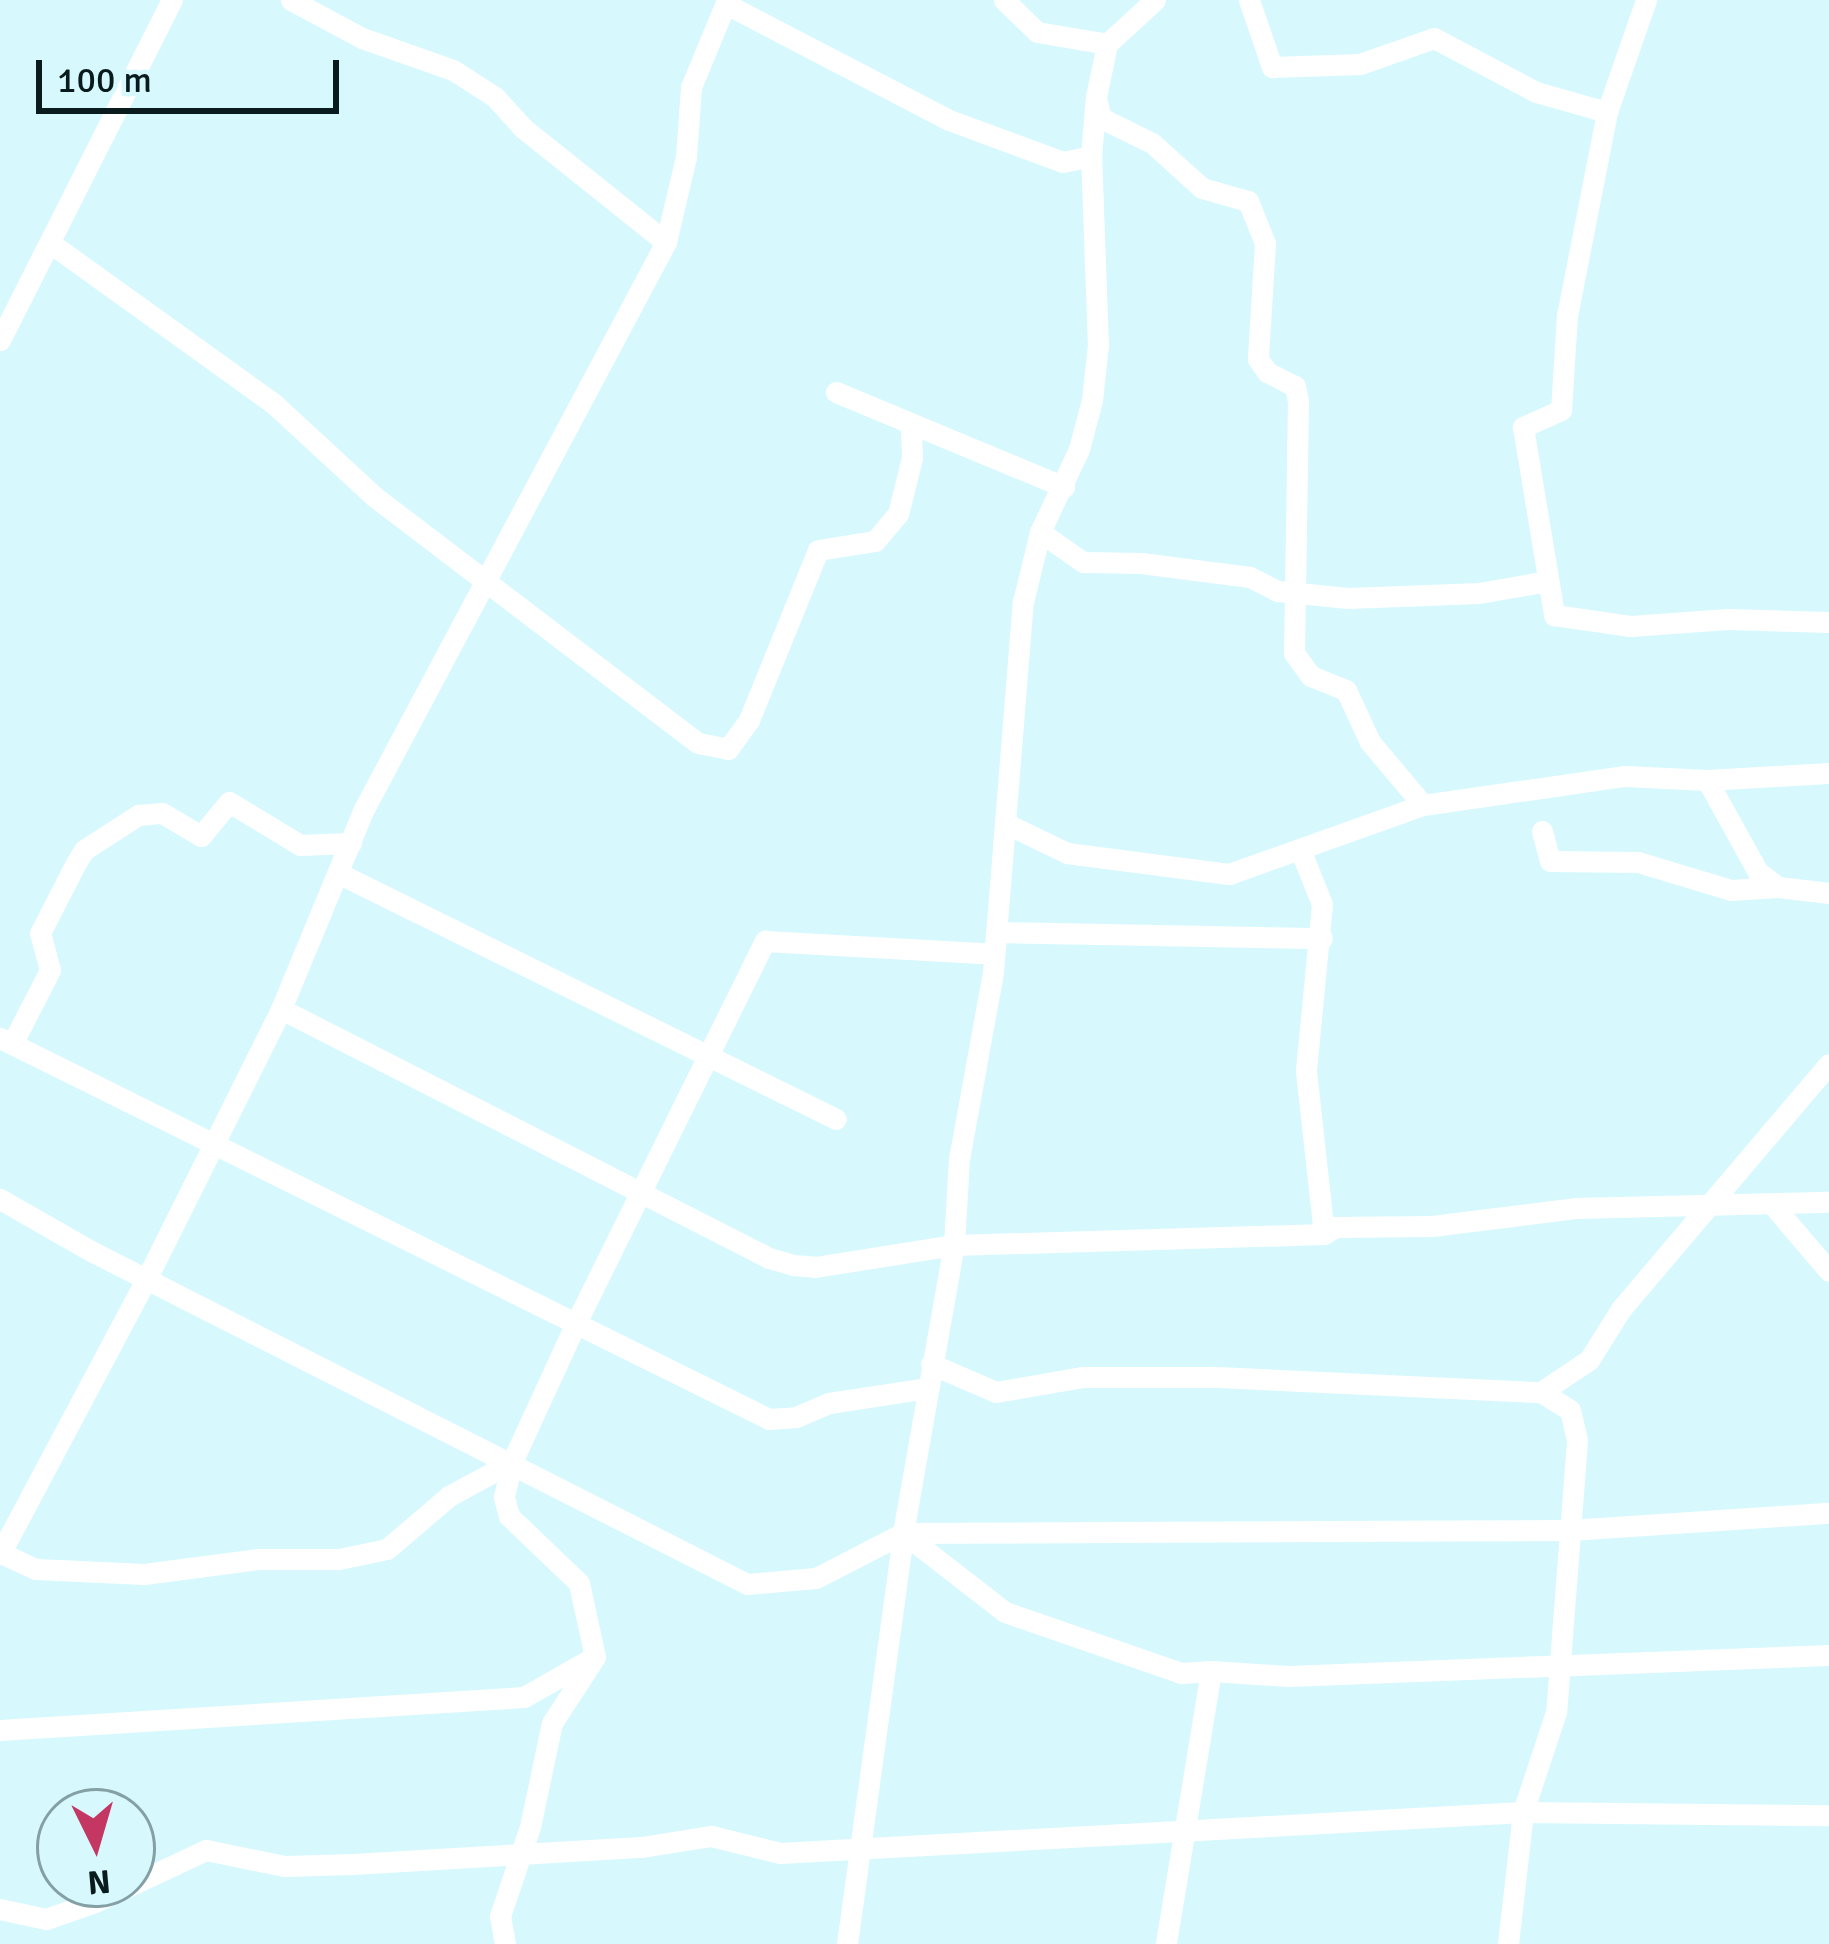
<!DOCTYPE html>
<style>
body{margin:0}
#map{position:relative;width:1829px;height:1944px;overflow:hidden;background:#d7f9fe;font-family:Signika,sans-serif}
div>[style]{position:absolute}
.minor>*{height:21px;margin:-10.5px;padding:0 10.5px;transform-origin:10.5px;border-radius:10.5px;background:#fff}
span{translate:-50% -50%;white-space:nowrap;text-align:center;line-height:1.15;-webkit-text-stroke:9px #d7f9fe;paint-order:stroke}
.north{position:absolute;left:36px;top:1788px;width:120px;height:120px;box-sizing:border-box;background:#d7f9fe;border:3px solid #85a0a4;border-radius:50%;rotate:175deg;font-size:33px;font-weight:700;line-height:48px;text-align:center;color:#0a1b1d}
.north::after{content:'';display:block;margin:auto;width:42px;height:54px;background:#c53763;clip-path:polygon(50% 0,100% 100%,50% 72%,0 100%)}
.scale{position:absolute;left:36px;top:60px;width:303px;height:54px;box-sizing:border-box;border:6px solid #0a1b1d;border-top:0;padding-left:15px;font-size:36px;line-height:42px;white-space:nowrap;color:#0a1b1d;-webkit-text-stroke:9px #d7f9fe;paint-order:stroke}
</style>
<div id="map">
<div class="minor">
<div style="left:291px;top:0;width:81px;rotate:28.2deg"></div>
<div style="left:362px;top:38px;width:96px;rotate:19.4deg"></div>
<div style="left:453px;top:70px;width:50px;rotate:32.7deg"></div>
<div style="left:495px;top:97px;width:42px;rotate:47.9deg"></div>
<div style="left:523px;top:128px;width:183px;rotate:38.6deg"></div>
<div style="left:1004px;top:0;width:46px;rotate:44.1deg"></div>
<div style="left:1037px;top:32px;width:71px;rotate:9.7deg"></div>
<div style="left:1249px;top:0;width:71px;rotate:71.1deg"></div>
<div style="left:1272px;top:67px;width:88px;rotate:-2deg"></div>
<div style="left:1360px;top:64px;width:78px;rotate:-19.4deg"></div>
<div style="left:1434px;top:38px;width:115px;rotate:27.9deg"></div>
<div style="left:1536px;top:92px;width:74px;rotate:15.7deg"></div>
<div style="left:1607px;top:112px;width:207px;rotate:101.1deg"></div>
<div style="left:1567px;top:315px;width:95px;rotate:93.6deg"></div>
<div style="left:1561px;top:410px;width:42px;rotate:155.9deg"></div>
<div style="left:1523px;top:427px;width:191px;rotate:80.6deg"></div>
<div style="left:1554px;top:615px;width:77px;rotate:8.2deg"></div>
<div style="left:1630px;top:626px;width:98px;rotate:-4.1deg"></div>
<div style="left:1728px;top:619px;width:101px;rotate:1.7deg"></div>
<div style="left:726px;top:4px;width:251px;rotate:27.5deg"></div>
<div style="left:949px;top:120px;width:121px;rotate:20.2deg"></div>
<div style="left:1063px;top:162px;width:29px;rotate:-12deg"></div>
<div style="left:1096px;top:98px;width:21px;rotate:76deg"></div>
<div style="left:1101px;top:118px;width:57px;rotate:26.1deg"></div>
<div style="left:1152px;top:143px;width:67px;rotate:42deg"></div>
<div style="left:1202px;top:188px;width:48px;rotate:15.8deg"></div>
<div style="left:1248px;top:201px;width:45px;rotate:68deg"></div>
<div style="left:1265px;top:243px;width:116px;rotate:93.5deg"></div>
<div style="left:1258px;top:359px;width:16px;rotate:55deg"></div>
<div style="left:1267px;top:372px;width:31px;rotate:27deg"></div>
<div style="left:1295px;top:386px;width:15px;rotate:79deg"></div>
<div style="left:1298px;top:401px;width:252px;rotate:90.9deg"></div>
<div style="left:1294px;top:653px;width:29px;rotate:54deg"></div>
<div style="left:1311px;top:676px;width:38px;rotate:22deg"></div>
<div style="left:1346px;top:690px;width:57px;rotate:65.2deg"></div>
<div style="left:1370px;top:742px;width:82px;rotate:49.9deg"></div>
<div style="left:1607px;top:112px;width:119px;rotate:-70.8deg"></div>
<div style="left:53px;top:245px;width:271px;rotate:35.7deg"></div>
<div style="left:273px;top:403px;width:139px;rotate:42.7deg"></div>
<div style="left:375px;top:497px;width:406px;rotate:37.3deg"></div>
<div style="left:698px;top:743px;width:31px;rotate:11deg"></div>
<div style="left:728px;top:749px;width:36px;rotate:-54deg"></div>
<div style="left:749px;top:720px;width:183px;rotate:-67.9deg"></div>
<div style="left:818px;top:550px;width:58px;rotate:-9deg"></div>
<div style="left:875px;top:541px;width:35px;rotate:-50deg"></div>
<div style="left:898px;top:514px;width:58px;rotate:-76deg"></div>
<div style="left:912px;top:458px;width:34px;rotate:-92deg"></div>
<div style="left:0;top:340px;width:381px;rotate:-63.2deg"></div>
<div style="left:836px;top:392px;width:247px;rotate:22.6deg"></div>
<div style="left:1040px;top:532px;width:52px;rotate:34.9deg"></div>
<div style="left:1083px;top:562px;width:58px;rotate:1deg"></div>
<div style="left:1141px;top:563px;width:110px;rotate:7.3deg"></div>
<div style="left:1250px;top:577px;width:31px;rotate:27deg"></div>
<div style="left:1278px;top:591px;width:70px;rotate:5.7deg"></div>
<div style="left:1348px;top:598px;width:131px;rotate:-2.2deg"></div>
<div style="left:1479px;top:593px;width:70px;rotate:-9.9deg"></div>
<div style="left:1707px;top:780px;width:105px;rotate:61deg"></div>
<div style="left:1758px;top:872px;width:25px;rotate:37deg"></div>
<div style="left:1007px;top:824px;width:67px;rotate:25.8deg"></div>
<div style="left:1067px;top:853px;width:163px;rotate:7.4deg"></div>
<div style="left:1229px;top:874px;width:206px;rotate:-19.6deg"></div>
<div style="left:1423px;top:805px;width:204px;rotate:-8.2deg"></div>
<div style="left:1625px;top:776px;width:82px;rotate:2.8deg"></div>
<div style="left:1707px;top:780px;width:122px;rotate:-3.3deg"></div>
<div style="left:1542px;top:831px;width:31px;rotate:75deg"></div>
<div style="left:1550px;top:861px;width:88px;rotate:0.7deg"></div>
<div style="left:1638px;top:862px;width:97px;rotate:16.8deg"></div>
<div style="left:1731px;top:890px;width:47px;rotate:-3.7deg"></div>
<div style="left:1778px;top:887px;width:51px;rotate:6.7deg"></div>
<div style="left:1300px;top:849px;width:59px;rotate:68.2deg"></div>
<div style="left:1322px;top:904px;width:168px;rotate:95.5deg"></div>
<div style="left:1306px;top:1071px;width:164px;rotate:83.7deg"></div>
<div style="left:340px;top:874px;width:553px;rotate:26.29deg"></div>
<div style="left:996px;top:932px;width:326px;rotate:1.1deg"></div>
<div style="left:281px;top:1009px;width:548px;rotate:27.03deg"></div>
<div style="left:769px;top:1258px;width:26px;rotate:16deg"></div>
<div style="left:794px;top:1265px;width:21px;rotate:5deg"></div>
<div style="left:815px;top:1267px;width:141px;rotate:-9deg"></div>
<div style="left:954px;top:1245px;width:370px;rotate:-1.7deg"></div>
<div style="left:1324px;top:1234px;width:14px;rotate:-30deg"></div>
<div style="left:1336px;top:1227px;width:96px;rotate:-0.6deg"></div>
<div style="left:1432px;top:1226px;width:146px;rotate:-7.1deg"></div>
<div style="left:1577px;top:1208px;width:252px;rotate:-1.4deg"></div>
<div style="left:0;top:1038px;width:858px;rotate:26.36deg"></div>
<div style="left:769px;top:1419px;width:27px;rotate:-4deg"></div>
<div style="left:796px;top:1417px;width:36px;rotate:-23deg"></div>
<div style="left:829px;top:1403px;width:99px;rotate:-8.7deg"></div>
<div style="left:12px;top:1044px;width:83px;rotate:-62.8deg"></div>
<div style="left:50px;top:970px;width:38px;rotate:-105deg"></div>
<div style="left:40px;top:933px;width:79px;rotate:-62.8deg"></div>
<div style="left:76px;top:863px;width:15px;rotate:-58deg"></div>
<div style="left:84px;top:850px;width:64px;rotate:-32.9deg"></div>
<div style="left:138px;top:815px;width:24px;rotate:-5deg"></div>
<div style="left:162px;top:813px;width:45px;rotate:30.5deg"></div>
<div style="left:201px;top:836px;width:44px;rotate:-50.5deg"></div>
<div style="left:229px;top:802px;width:83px;rotate:31.2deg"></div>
<div style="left:300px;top:845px;width:51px;rotate:-2.2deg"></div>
<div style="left:0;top:1199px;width:107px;rotate:29.7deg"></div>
<div style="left:93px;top:1252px;width:733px;rotate:26.91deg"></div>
<div style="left:747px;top:1584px;width:69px;rotate:-5deg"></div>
<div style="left:816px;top:1578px;width:98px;rotate:-27.3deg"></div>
<div style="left:903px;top:1533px;width:667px;rotate:-0.26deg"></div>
<div style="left:1570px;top:1530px;width:260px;rotate:-3.8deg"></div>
<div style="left:1772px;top:1204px;width:88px;rotate:49.6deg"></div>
<div style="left:931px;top:1364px;width:71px;rotate:23.3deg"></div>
<div style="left:996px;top:1392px;width:87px;rotate:-9.9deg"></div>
<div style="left:1082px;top:1377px;width:135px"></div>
<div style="left:1217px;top:1377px;width:324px;rotate:2.7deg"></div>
<div style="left:1541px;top:1392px;width:34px;rotate:32deg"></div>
<div style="left:1570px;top:1410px;width:32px;rotate:77deg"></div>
<div style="left:1577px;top:1441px;width:272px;rotate:94.4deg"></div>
<div style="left:1556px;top:1712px;width:105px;rotate:108.3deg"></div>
<div style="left:1523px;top:1812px;width:133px;rotate:96.5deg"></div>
<div style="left:1541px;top:1392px;width:58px;rotate:-33.7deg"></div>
<div style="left:1589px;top:1360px;width:60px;rotate:-57.9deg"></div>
<div style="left:1621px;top:1309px;width:321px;rotate:-49.7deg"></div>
<div style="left:903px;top:1533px;width:129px;rotate:37.8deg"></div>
<div style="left:1005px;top:1612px;width:186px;rotate:19.1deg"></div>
<div style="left:1181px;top:1673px;width:30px;rotate:-4deg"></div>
<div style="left:1211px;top:1671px;width:277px;rotate:99.4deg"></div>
<div style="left:1px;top:1553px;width:38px;rotate:25deg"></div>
<div style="left:36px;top:1569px;width:108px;rotate:2.7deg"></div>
<div style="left:144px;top:1574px;width:115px;rotate:-7.5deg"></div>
<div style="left:258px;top:1559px;width:81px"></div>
<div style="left:339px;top:1559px;width:49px;rotate:-11.8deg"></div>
<div style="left:387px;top:1549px;width:82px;rotate:-40.5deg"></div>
<div style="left:449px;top:1496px;width:72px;rotate:-28.4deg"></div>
<div style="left:0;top:1554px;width:313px;rotate:-62deg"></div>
<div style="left:147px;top:1278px;width:301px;rotate:-63.5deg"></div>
<div style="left:281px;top:1009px;width:217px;rotate:-67.5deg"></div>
<div style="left:364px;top:809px;width:642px;rotate:-61.96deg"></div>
<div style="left:666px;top:242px;width:87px;rotate:-76.8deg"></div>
<div style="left:686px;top:157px;width:70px;rotate:-85.9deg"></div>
<div style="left:691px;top:87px;width:94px;rotate:-67.5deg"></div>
<div style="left:1211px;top:1671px;width:77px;rotate:3.7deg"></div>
<div style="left:1288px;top:1676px;width:541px;rotate:-2.22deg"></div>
<div style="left:0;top:1730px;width:525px;rotate:-3.6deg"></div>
<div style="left:524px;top:1697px;width:75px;rotate:-29.6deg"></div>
<div style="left:0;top:1909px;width:47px;rotate:12.3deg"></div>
<div style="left:46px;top:1919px;width:52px;rotate:-19.1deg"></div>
<div style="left:95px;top:1902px;width:123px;rotate:-25.1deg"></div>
<div style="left:206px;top:1850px;width:80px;rotate:11.6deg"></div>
<div style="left:284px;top:1866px;width:69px;rotate:-1.7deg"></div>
<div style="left:353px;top:1864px;width:289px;rotate:-3.4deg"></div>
<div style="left:642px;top:1847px;width:70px;rotate:-9.1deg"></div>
<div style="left:711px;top:1836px;width:71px;rotate:13.8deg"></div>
<div style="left:780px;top:1853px;width:744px;rotate:-3.16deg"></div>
<div style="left:1523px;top:1812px;width:306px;rotate:0.6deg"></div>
<div style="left:505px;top:1944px;width:28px;rotate:-100deg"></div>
<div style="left:500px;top:1916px;width:94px;rotate:-71.4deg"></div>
<div style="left:530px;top:1827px;width:106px;rotate:-78.1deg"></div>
<div style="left:552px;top:1723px;width:79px;rotate:-56.9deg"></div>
<div style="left:595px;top:1657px;width:76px;rotate:-102.2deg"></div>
<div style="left:579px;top:1583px;width:97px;rotate:-136.3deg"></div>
<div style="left:509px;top:1516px;width:20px;rotate:-105deg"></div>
<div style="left:504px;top:1497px;width:36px;rotate:-77deg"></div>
<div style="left:512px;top:1462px;width:149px;rotate:-65.3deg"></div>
<div style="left:574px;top:1327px;width:431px;rotate:-63.7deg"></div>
<div style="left:765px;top:941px;width:229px;rotate:3.2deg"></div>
<div style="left:847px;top:1944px;width:415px;rotate:-82.2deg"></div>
<div style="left:903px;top:1533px;width:292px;rotate:-80deg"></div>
<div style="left:954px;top:1245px;width:86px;rotate:-86.7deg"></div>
<div style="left:959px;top:1159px;width:190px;rotate:-79.7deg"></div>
<div style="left:993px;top:972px;width:371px;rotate:-85.4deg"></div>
<div style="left:1023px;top:602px;width:72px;rotate:-76.3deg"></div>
<div style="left:1040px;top:532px;width:92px;rotate:-64.8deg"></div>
<div style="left:1079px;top:449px;width:51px;rotate:-75.1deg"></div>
<div style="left:1092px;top:400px;width:55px;rotate:-83.8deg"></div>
<div style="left:1098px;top:345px;width:189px;rotate:-92.1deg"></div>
<div style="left:1091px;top:156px;width:59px;rotate:-85.2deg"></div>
<div style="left:1096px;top:97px;width:54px;rotate:-78.3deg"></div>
<div style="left:1107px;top:44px;width:65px;rotate:-42.5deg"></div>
</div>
<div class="north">N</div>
<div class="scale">100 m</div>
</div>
